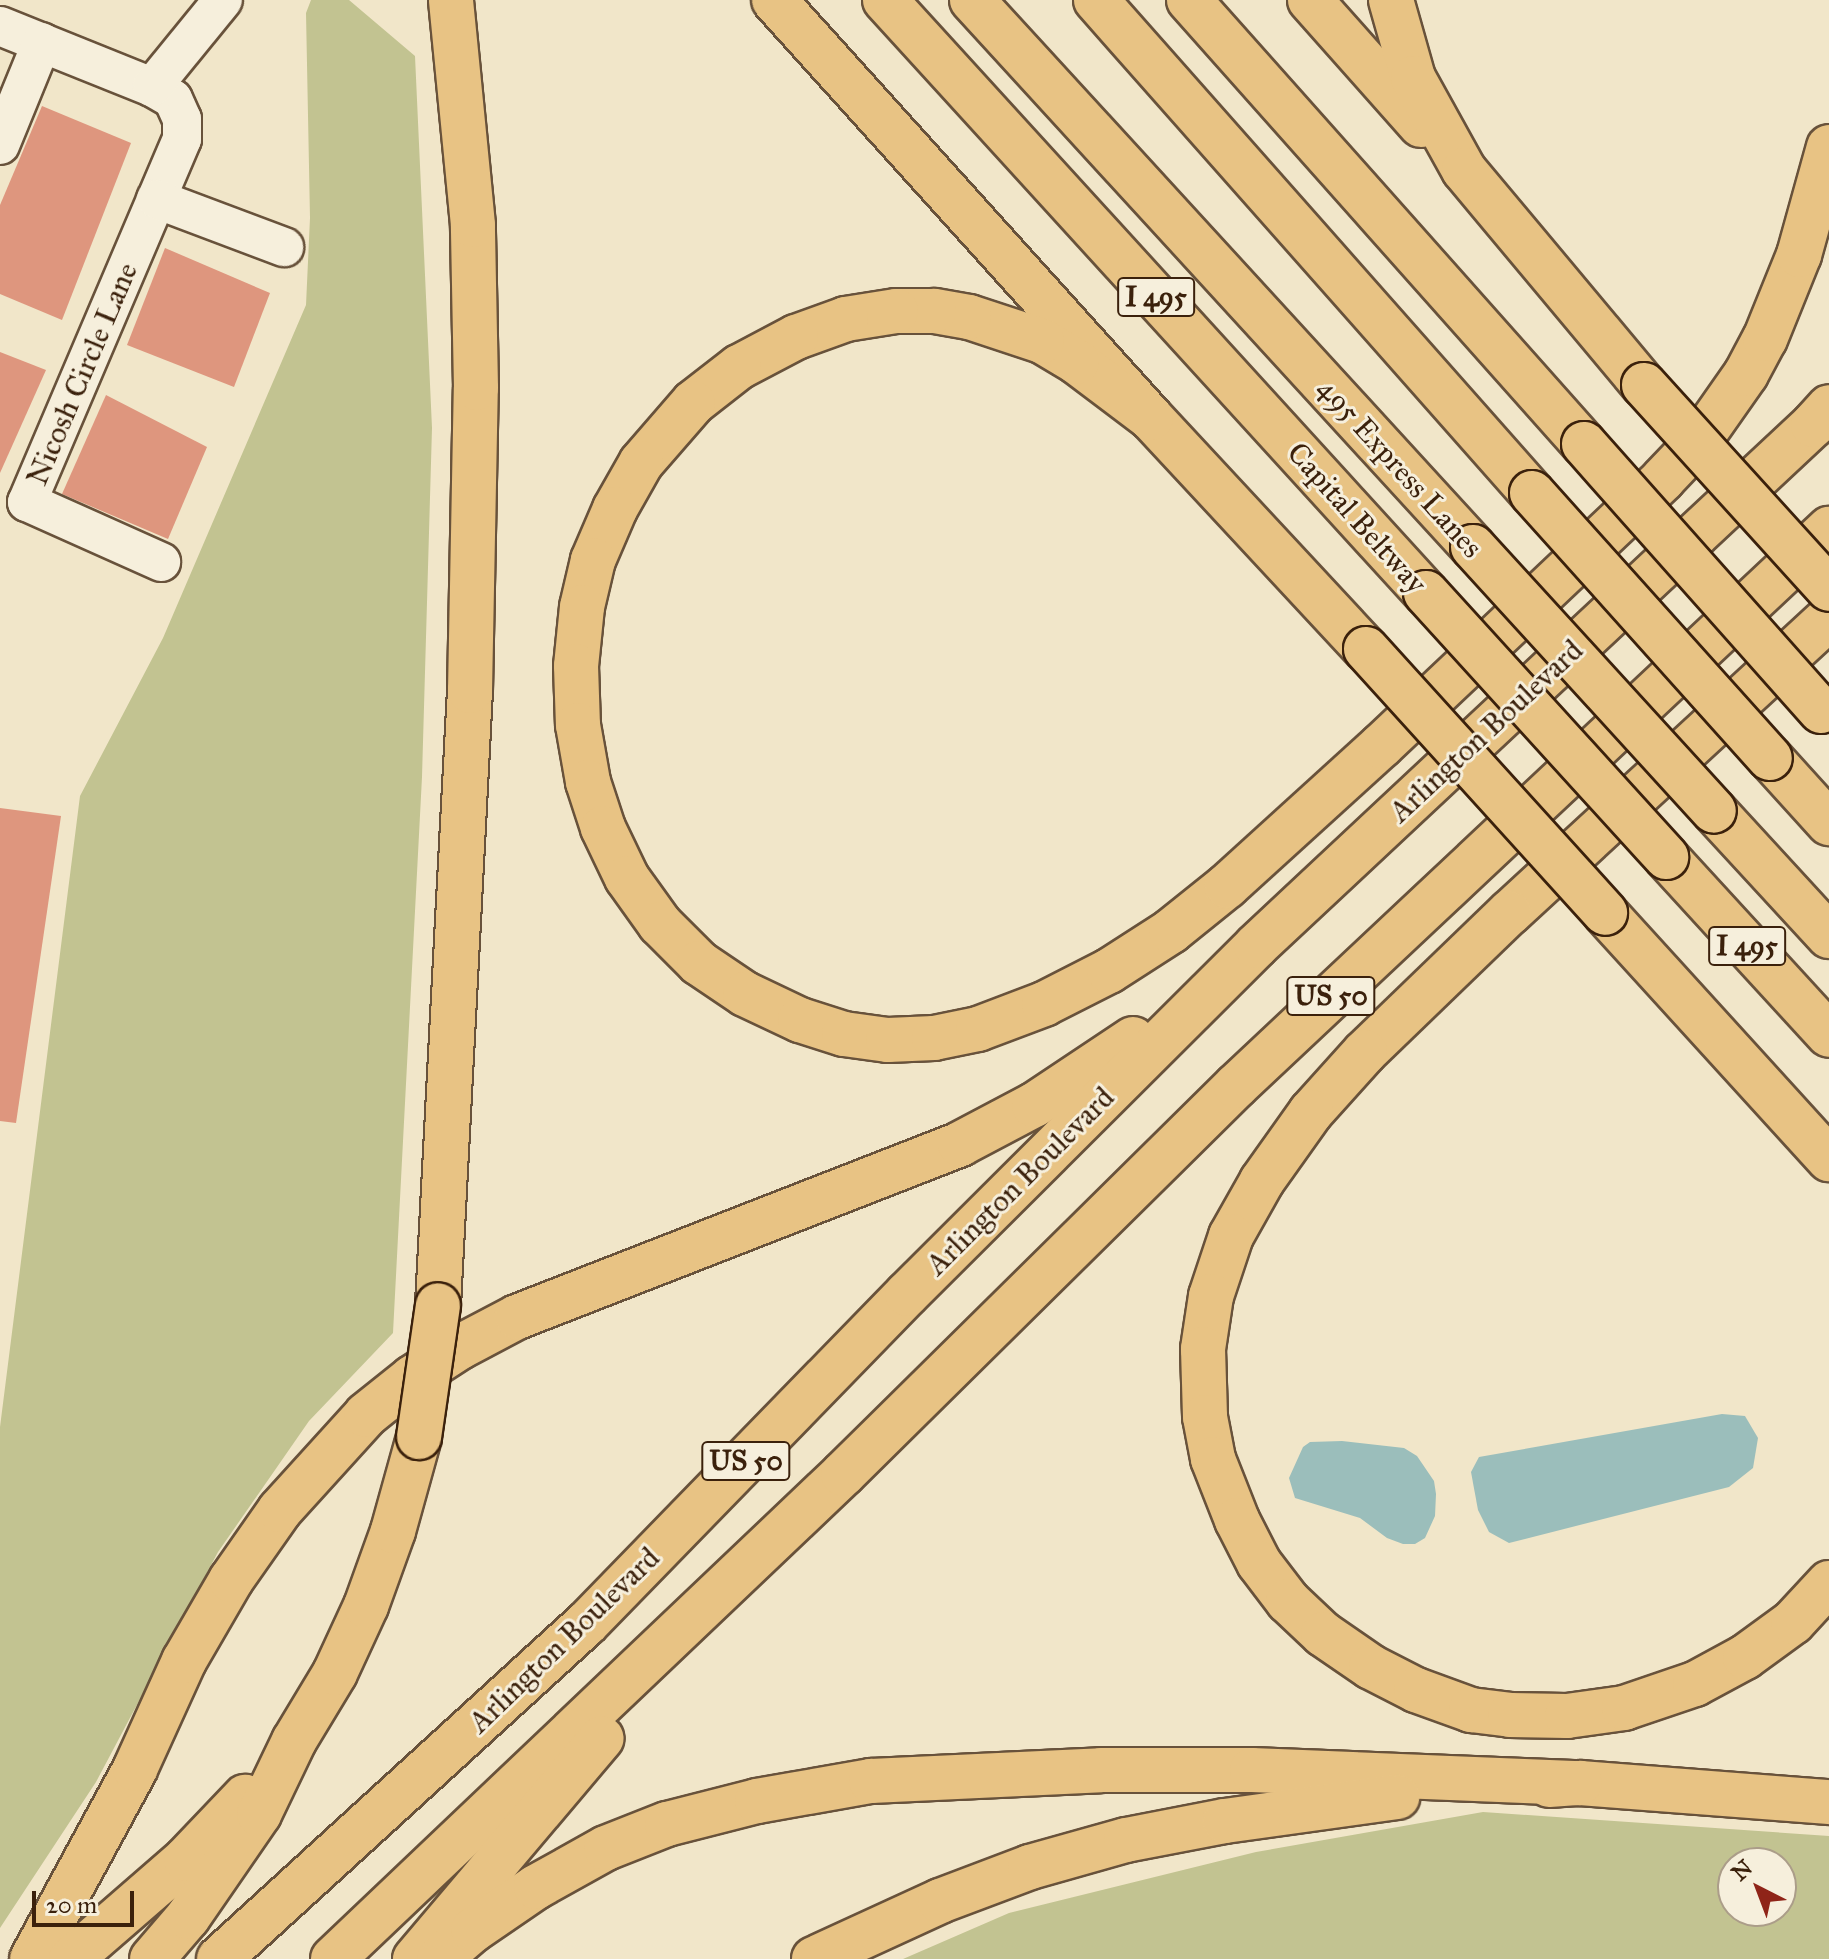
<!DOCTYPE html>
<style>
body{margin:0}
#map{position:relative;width:1829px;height:1959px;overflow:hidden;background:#f1e6c9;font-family:"IM FELL Great Primer",serif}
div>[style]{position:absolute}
.green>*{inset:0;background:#c2c391}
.water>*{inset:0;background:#9bbebb}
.building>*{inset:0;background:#de967e}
.roads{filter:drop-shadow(2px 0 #68523b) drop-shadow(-2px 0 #68523b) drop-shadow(0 2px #68523b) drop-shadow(0 -2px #68523b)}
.minor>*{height:38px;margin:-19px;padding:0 19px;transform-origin:19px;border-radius:19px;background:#f6efdc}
.primary>*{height:44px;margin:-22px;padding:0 22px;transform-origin:22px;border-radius:22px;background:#e8c384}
.motorway>*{height:44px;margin:-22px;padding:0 22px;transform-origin:22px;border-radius:22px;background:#e8c384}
.bridges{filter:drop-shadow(2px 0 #3b210c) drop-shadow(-2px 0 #3b210c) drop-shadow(0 2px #3b210c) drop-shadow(0 -2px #3b210c)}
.motorway-bridge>*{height:44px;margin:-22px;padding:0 22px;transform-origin:22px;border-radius:22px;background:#e8c384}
span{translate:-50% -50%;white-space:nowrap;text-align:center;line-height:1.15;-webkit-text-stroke:6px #f6efdc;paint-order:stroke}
.shield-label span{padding:2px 6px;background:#f6efdc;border:2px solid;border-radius:6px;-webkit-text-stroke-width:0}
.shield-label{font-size:28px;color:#3b210c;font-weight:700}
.street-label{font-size:30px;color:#3b210c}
.north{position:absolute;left:1717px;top:1847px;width:80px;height:80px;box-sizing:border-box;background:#f6efdc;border:2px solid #ab9d89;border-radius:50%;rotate:318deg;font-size:22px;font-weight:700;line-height:32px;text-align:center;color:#3b210c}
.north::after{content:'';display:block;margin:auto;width:28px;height:36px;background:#8f2418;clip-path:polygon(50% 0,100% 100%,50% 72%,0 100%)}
.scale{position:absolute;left:32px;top:1891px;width:102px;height:36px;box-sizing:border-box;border:4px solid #3b210c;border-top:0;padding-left:10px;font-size:24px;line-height:28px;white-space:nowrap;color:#3b210c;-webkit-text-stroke:6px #f6efdc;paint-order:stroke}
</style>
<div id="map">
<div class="green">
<div style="clip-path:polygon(311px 0,349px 0,415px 56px,432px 428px,422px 777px,393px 1333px,309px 1421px,218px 1552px,96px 1782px,0 1928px,0 1427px,80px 796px,163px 638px,306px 305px,310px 218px,306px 13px)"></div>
<div style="clip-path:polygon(evenodd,1483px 1812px,1829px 1836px,1829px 1959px,903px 1959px,1009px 1913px,1256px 1852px,1483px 1812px,1781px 1863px,1781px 1911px,1733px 1911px,1733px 1863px,1781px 1863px)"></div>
</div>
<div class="water">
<div style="clip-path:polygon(1722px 1414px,1745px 1416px,1758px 1438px,1753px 1468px,1729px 1487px,1509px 1543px,1489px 1532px,1478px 1510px,1471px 1472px,1479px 1457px)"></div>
<div style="clip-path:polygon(1342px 1441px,1404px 1448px,1417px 1456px,1434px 1481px,1436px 1494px,1435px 1516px,1425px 1538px,1415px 1544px,1403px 1544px,1387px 1538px,1360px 1518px,1295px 1498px,1289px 1478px,1303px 1447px,1310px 1442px)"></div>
</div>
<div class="building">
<div style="clip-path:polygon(42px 106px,131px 143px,62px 320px,0 294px,0 205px)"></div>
<div style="clip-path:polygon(165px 248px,270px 293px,234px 387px,127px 345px)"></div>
<div style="clip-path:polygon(0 352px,46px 370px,0 473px)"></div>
<div style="clip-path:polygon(106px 395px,207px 447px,168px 539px,62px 494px)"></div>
<div style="clip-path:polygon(0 808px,61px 816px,16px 1123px,0 1121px)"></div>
</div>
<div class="roads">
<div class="minor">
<div style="left:0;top:26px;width:164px;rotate:21.9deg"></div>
<div style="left:152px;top:87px;width:24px;rotate:30deg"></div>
<div style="left:173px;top:99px;width:22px;rotate:66deg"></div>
<div style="left:182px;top:119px;width:20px;rotate:90deg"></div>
<div style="left:182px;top:139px;width:395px;rotate:113.1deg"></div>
<div style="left:27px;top:502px;width:147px;rotate:24.1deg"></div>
<div style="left:152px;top:87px;width:112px;rotate:-50.8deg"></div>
<div style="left:0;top:145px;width:111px;rotate:-67.8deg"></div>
<div style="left:156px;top:199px;width:137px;rotate:20.6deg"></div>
</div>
<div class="primary">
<div style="left:32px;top:1959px;width:216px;rotate:-61.5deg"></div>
<div style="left:135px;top:1769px;width:119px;rotate:-65.6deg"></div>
<div style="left:184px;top:1661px;width:94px;rotate:-59.9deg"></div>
<div style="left:231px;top:1580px;width:85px;rotate:-55deg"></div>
<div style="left:280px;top:1510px;width:128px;rotate:-47.8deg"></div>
<div style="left:366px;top:1415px;width:59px;rotate:-38.8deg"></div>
<div style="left:412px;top:1378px;width:57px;rotate:-32.9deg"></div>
<div style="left:460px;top:1347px;width:64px;rotate:-27.8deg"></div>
<div style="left:517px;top:1317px;width:476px;rotate:-21.3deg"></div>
<div style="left:960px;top:1144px;width:84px;rotate:-27.8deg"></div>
<div style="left:1034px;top:1105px;width:119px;rotate:-33.7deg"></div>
<div style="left:219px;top:1959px;width:497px;rotate:-42.4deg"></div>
<div style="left:586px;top:1624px;width:460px;rotate:-45.8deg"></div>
<div style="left:907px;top:1294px;width:493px;rotate:-44.9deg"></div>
<div style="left:1256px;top:946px;width:785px;rotate:-43.09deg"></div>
<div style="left:333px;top:1959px;width:704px;rotate:-43.56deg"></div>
<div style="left:843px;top:1474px;width:552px;rotate:-44.63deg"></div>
<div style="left:1236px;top:1086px;width:814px;rotate:-43.21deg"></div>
<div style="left:415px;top:1959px;width:289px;rotate:-49.8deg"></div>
</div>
<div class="motorway">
<div style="left:774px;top:0;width:563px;rotate:47.95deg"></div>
<div style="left:1151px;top:418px;width:316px;rotate:47.1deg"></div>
<div style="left:885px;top:0;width:803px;rotate:47.63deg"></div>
<div style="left:972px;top:0;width:742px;rotate:47.51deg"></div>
<div style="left:1096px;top:0;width:658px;rotate:48.51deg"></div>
<div style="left:1189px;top:0;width:594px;rotate:48.34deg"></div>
<div style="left:1310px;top:0;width:167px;rotate:48.4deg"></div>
<div style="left:1391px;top:0;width:81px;rotate:74.2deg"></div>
<div style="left:1413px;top:78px;width:105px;rotate:61deg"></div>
<div style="left:1464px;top:170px;width:280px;rotate:50.1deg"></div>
<div style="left:1151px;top:418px;width:93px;rotate:-142.9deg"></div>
<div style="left:1077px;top:362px;width:41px;rotate:-149deg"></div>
<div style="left:1042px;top:341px;width:77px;rotate:-161.8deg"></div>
<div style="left:969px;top:317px;width:36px;rotate:-170deg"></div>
<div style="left:934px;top:311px;width:38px;rotate:180deg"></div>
<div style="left:896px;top:311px;width:51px;rotate:170.9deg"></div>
<div style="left:846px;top:319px;width:53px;rotate:160.2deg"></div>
<div style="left:796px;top:337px;width:64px;rotate:152.2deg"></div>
<div style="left:739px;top:367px;width:58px;rotate:142deg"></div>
<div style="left:693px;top:403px;width:79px;rotate:130.9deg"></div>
<div style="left:641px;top:463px;width:53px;rotate:119.5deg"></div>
<div style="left:615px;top:509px;width:56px;rotate:113.3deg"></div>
<div style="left:593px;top:560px;width:48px;rotate:103.2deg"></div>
<div style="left:582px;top:607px;width:59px;rotate:95.8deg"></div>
<div style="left:576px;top:666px;width:59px;rotate:88.1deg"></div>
<div style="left:578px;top:725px;width:58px;rotate:80deg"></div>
<div style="left:588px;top:782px;width:48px;rotate:71.9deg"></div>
<div style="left:603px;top:828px;width:55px;rotate:64.4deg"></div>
<div style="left:627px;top:878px;width:57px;rotate:54.3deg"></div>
<div style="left:660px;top:924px;width:55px;rotate:45deg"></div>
<div style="left:699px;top:963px;width:55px;rotate:34deg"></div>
<div style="left:745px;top:994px;width:61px;rotate:25.3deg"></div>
<div style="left:800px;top:1020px;width:46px;rotate:17.7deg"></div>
<div style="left:844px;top:1034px;width:44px;rotate:7.8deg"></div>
<div style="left:888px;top:1040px;width:46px;rotate:-2.5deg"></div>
<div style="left:934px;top:1038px;width:45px;rotate:-11.6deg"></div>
<div style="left:978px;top:1029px;width:71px;rotate:-20.7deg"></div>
<div style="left:1044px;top:1004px;width:73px;rotate:-26.9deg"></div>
<div style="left:1109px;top:971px;width:74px;rotate:-32.8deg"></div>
<div style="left:1171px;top:931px;width:72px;rotate:-38.8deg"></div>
<div style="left:1227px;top:886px;width:208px;rotate:-42.3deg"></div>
<div style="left:1381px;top:746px;width:388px;rotate:-43.4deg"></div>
<div style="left:1663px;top:479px;width:52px;rotate:-46.5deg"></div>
<div style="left:1699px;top:441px;width:82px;rotate:-55deg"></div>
<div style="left:1746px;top:374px;width:40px;rotate:-62deg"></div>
<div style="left:1765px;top:339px;width:91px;rotate:-68deg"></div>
<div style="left:1799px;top:255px;width:112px;rotate:-74.5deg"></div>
<div style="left:1813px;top:425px;width:24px;rotate:-48deg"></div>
<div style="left:1829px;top:618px;width:435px;rotate:137.3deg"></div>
<div style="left:1509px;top:913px;width:200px;rotate:136deg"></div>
<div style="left:1365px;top:1052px;width:81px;rotate:132deg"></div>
<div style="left:1311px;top:1112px;width:85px;rotate:125.4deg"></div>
<div style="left:1262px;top:1181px;width:63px;rotate:119.4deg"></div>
<div style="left:1231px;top:1236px;width:63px;rotate:108.4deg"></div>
<div style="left:1211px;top:1296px;width:54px;rotate:98.6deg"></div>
<div style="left:1203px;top:1349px;width:68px;rotate:88.3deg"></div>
<div style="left:1205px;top:1417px;width:43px;rotate:79.2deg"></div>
<div style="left:1213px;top:1459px;width:66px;rotate:68.5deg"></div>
<div style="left:1237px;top:1520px;width:48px;rotate:62.9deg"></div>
<div style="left:1259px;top:1563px;width:48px;rotate:52.7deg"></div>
<div style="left:1288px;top:1601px;width:48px;rotate:43.3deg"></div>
<div style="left:1323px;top:1634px;width:58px;rotate:34.5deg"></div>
<div style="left:1371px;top:1667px;width:51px;rotate:27.1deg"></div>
<div style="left:1416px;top:1690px;width:59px;rotate:20deg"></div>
<div style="left:1471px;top:1710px;width:39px;rotate:7deg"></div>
<div style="left:1510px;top:1715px;width:57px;rotate:1deg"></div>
<div style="left:1567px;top:1716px;width:58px;rotate:-8deg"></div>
<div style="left:1624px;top:1708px;width:75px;rotate:-18.7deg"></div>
<div style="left:1695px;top:1684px;width:57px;rotate:-28.4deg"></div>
<div style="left:1745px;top:1657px;width:59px;rotate:-36.1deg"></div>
<div style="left:1793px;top:1622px;width:53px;rotate:-47.3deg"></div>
<div style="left:1770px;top:758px;width:88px;rotate:47.8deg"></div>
<div style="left:1714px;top:811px;width:170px;rotate:47.4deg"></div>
<div style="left:1666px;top:857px;width:241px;rotate:47.5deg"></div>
<div style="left:1605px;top:913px;width:333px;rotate:47.7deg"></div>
<div style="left:438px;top:1305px;width:615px;rotate:-87.02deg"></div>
<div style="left:470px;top:691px;width:303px;rotate:-88.9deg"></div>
<div style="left:476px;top:388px;width:163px;rotate:-91.1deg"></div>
<div style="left:473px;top:225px;width:226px;rotate:-95.6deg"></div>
<div style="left:1549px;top:1785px;width:31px;rotate:-4deg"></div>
<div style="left:1580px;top:1783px;width:250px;rotate:4.4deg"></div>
<div style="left:71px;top:1959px;width:152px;rotate:-41deg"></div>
<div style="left:186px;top:1859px;width:86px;rotate:-46.4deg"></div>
<div style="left:152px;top:1959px;width:55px;rotate:-49.4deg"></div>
<div style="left:188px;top:1917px;width:125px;rotate:-55.4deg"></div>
<div style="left:259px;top:1814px;width:81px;rotate:-64.4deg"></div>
<div style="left:294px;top:1741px;width:79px;rotate:-58.9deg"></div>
<div style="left:335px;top:1673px;width:74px;rotate:-65.2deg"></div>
<div style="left:366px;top:1606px;width:80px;rotate:-70.2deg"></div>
<div style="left:393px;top:1531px;width:98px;rotate:-74.5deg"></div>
<div style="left:439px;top:1959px;width:45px;rotate:-40.5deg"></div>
<div style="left:473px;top:1930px;width:76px;rotate:-34.3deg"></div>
<div style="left:536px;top:1887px;width:80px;rotate:-29.1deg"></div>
<div style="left:606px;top:1848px;width:66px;rotate:-21.5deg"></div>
<div style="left:667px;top:1824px;width:93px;rotate:-14.3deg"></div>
<div style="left:757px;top:1801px;width:116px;rotate:-10deg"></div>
<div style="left:871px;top:1781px;width:230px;rotate:-2.7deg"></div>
<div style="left:1101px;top:1770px;width:151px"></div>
<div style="left:1252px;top:1770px;width:328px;rotate:2.3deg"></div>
<div style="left:814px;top:1959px;width:139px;rotate:-24.7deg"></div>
<div style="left:940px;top:1901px;width:96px;rotate:-20.7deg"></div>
<div style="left:1030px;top:1867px;width:100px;rotate:-15.7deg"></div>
<div style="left:1126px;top:1840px;width:101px;rotate:-10.9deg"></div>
<div style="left:1225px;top:1821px;width:174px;rotate:-7.9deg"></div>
</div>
</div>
<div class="bridges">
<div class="motorway-bridge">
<div style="left:1644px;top:385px;width:275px;rotate:47.8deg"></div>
<div style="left:1584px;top:444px;width:357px;rotate:48.4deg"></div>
<div style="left:1532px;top:493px;width:356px;rotate:48.1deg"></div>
<div style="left:1473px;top:547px;width:357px;rotate:47.6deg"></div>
<div style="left:1426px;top:593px;width:357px;rotate:47.7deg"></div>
<div style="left:1366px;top:649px;width:356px;rotate:47.8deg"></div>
<div style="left:419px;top:1437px;width:133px;rotate:-81.8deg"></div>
</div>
</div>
<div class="shield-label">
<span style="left:1156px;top:297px">I 495</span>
<span style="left:1747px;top:946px">I 495</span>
<span style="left:1331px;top:996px">US 50</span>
<span style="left:746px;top:1461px">US 50</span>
</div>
<div class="street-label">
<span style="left:82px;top:374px;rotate:-67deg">Nicosh Circle Lane</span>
<span style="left:1400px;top:468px;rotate:48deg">495 Express Lanes</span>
<span style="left:1357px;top:518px;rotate:48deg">Capital Beltway</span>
<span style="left:1486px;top:731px;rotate:-43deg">Arlington Boulevard</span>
<span style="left:1020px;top:1181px;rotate:-45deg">Arlington Boulevard</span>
<span style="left:564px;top:1640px;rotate:-44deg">Arlington Boulevard</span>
</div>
<div class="north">N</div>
<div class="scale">20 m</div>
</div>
